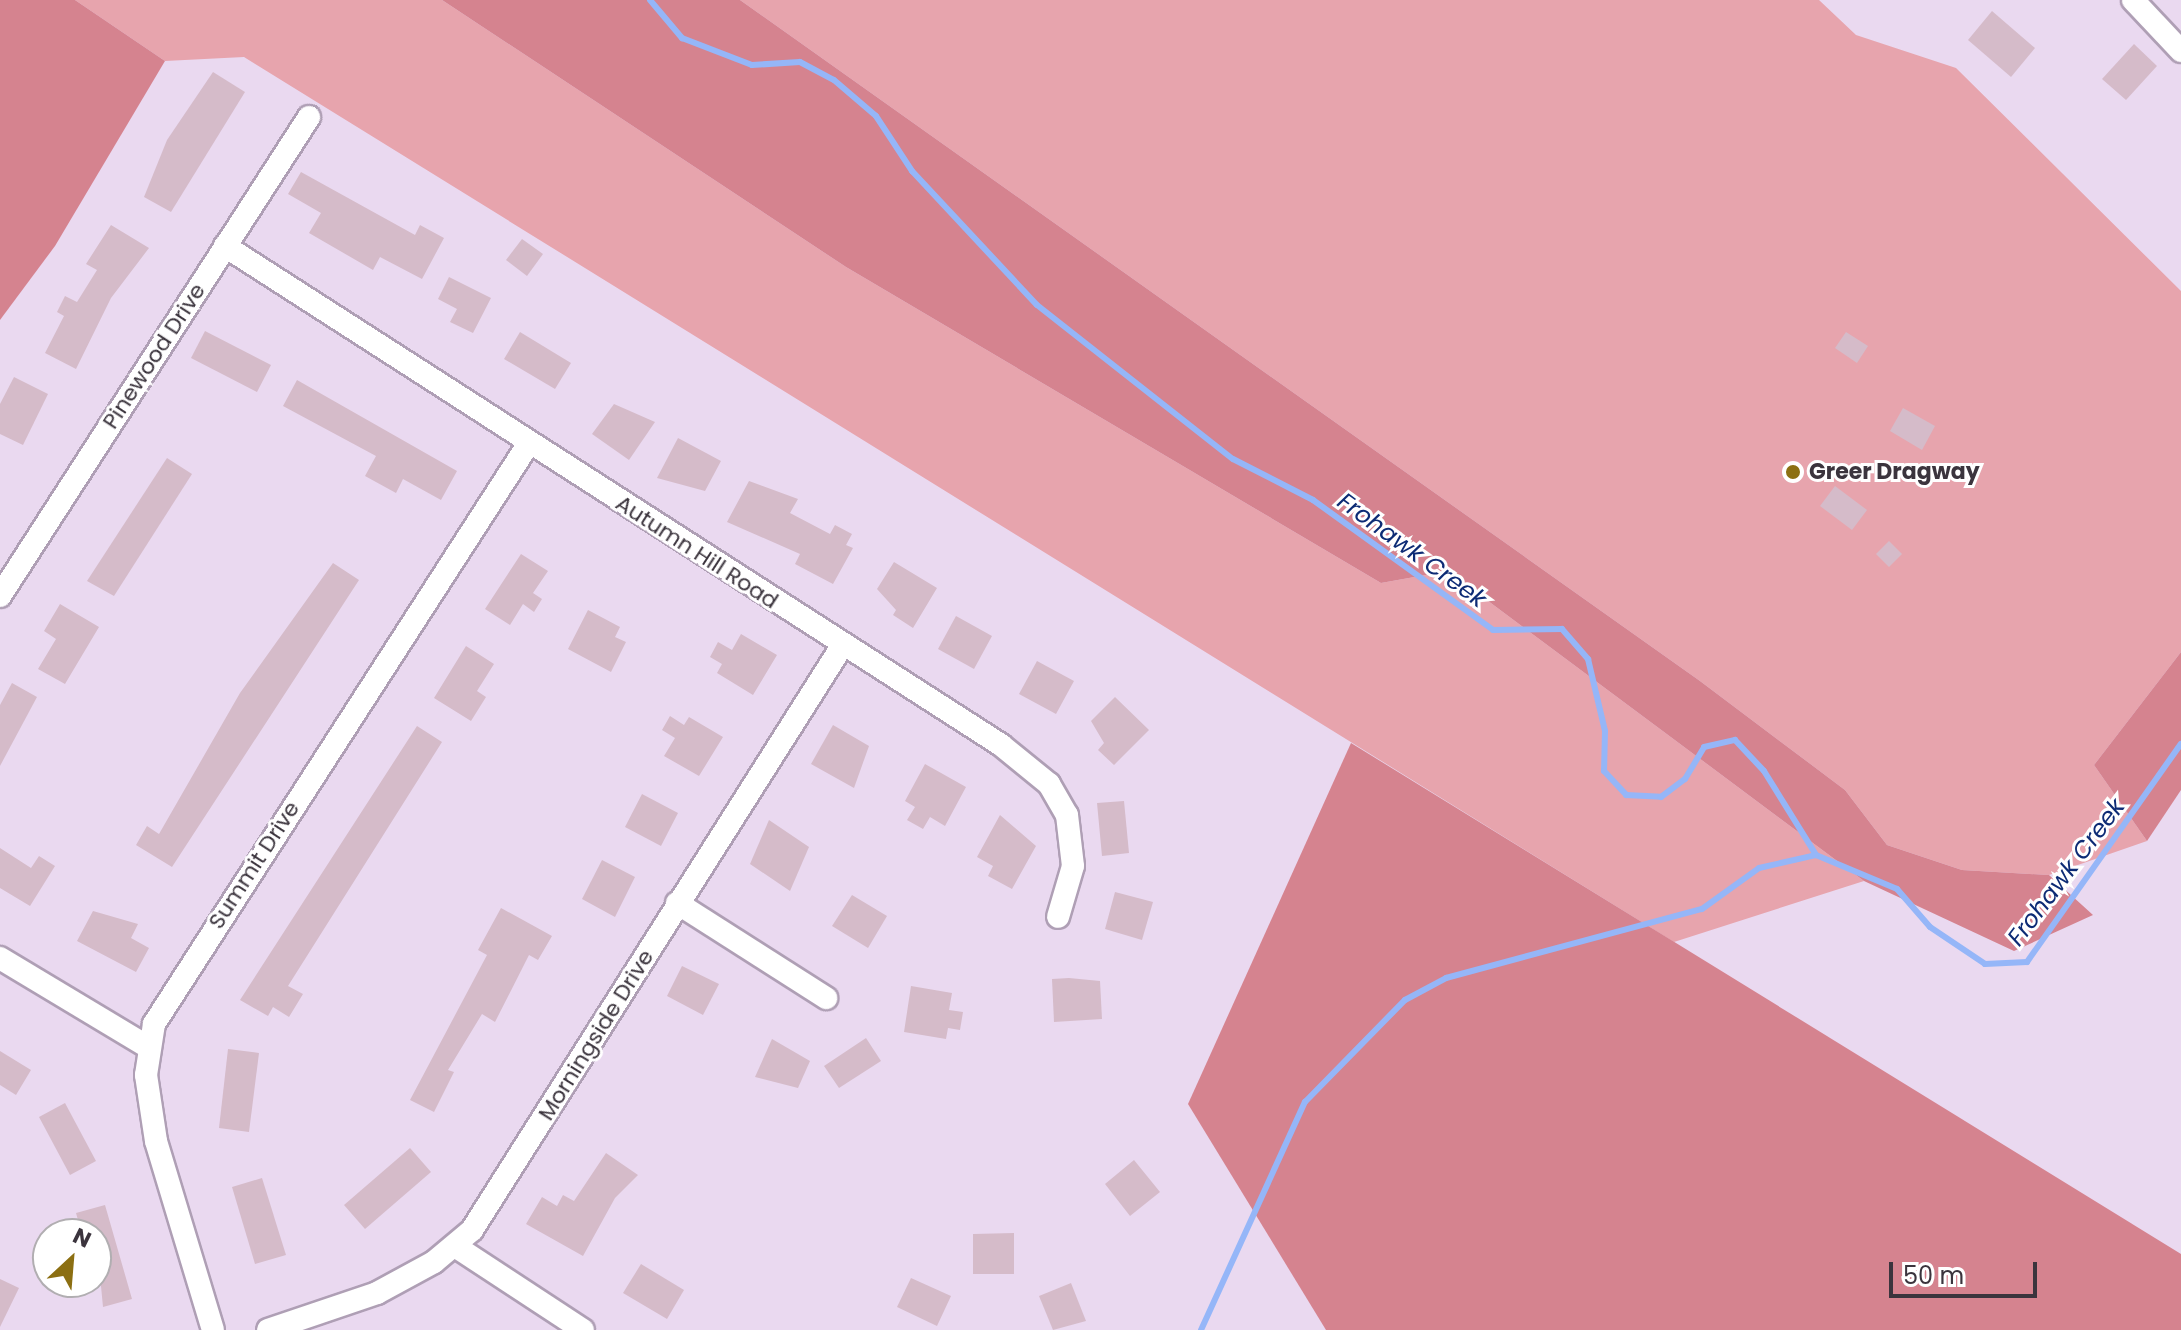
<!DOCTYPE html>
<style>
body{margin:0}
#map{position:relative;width:2181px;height:1330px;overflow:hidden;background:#ead9f0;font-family:Poppins,sans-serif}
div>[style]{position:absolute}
.green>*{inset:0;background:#e7a4ad}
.forest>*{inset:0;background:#d5838f}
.stream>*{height:6px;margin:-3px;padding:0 3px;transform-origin:3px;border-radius:3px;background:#95b6f8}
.building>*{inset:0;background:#d5bbc9}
.roads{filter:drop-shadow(2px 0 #af9fb5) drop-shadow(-2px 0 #af9fb5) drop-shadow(0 2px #af9fb5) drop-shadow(0 -2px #af9fb5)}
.street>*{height:22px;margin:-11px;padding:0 11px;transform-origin:11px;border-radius:11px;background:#fff}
.dots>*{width:22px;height:22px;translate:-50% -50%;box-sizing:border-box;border:4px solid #fff;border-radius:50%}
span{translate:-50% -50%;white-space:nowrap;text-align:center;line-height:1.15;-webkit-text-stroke:6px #fff;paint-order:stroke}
.street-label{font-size:22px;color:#3b343d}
.poi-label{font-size:22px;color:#3b343d;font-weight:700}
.left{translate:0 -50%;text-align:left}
.water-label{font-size:24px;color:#0d2b75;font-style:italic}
.north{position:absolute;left:32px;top:1218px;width:80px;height:80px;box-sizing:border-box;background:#fff;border:2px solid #b1aeb1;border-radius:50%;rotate:26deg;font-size:22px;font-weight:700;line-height:32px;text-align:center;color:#3b343d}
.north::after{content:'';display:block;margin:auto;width:28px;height:36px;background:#8c6f12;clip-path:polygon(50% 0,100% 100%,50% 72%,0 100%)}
.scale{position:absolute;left:1889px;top:1262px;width:148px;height:36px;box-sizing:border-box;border:4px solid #3b343d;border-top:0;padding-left:10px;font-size:24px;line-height:28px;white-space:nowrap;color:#3b343d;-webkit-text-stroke:6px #fff;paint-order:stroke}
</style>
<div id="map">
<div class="green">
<div style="clip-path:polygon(75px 0,442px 0,846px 267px,1381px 583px,1448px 571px,1864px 881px,1674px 942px,244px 57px,165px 61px)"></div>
<div style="clip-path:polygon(740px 0,1819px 0,1856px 35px,1956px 68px,2181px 291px,2181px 652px,2094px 765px,2147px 841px,2049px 875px,1962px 870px,1887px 845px,1845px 790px,1700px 681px)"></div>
</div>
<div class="forest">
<div style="clip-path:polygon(0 0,75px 0,165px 61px,55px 246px,0 320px)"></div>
<div style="clip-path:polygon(442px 0,740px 0,1700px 681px,1845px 790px,1887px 845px,1962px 870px,2049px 875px,2093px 915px,2014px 951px,1864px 881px,1448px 571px,1381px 583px,846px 267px)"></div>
<div style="clip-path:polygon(2181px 652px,2181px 790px,2147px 841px,2094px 765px)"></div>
<div style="clip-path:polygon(1351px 743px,2181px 1254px,2181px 1330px,1326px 1330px,1188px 1104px)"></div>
</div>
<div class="stream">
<div style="left:650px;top:0;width:50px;rotate:49.9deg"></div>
<div style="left:682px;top:38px;width:75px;rotate:21.1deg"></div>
<div style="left:752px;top:65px;width:48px;rotate:-3.6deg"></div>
<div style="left:800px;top:62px;width:38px;rotate:28deg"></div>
<div style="left:834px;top:80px;width:55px;rotate:40.6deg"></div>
<div style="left:876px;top:116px;width:66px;rotate:56.8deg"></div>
<div style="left:912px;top:171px;width:183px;rotate:47deg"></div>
<div style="left:1037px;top:305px;width:249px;rotate:38.2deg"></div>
<div style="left:1233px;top:459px;width:90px;rotate:27.1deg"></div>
<div style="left:1313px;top:500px;width:222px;rotate:35.8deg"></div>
<div style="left:1493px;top:630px;width:69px;rotate:-0.8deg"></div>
<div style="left:1562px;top:629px;width:40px;rotate:49deg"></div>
<div style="left:1588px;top:659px;width:74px;rotate:76.7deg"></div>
<div style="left:1605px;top:731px;width:40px;rotate:91.4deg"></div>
<div style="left:1604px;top:771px;width:33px;rotate:47deg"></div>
<div style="left:1626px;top:795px;width:35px;rotate:3deg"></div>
<div style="left:1661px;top:797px;width:30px;rotate:-37deg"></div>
<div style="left:1685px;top:779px;width:37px;rotate:-59deg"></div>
<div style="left:1704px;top:747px;width:32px;rotate:-13deg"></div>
<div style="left:1735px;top:740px;width:42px;rotate:46.9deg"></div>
<div style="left:1764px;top:771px;width:99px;rotate:58.2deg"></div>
<div style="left:1816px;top:855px;width:88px;rotate:22.8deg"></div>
<div style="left:1897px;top:889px;width:50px;rotate:49deg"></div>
<div style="left:1930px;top:927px;width:66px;rotate:33.9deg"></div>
<div style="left:1985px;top:964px;width:42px;rotate:-2.7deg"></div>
<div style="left:2027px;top:962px;width:267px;rotate:-54.8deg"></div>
<div style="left:1201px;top:1330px;width:251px;rotate:-65.5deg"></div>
<div style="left:1305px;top:1102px;width:143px;rotate:-45.6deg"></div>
<div style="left:1405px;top:1000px;width:47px;rotate:-28.2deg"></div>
<div style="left:1446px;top:978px;width:265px;rotate:-15.1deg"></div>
<div style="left:1702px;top:909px;width:70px;rotate:-35.7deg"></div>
<div style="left:1759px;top:868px;width:58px;rotate:-12.8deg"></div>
</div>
<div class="building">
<div style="clip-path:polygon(1992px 11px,2035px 48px,2011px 77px,1968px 40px)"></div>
<div style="clip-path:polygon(2134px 44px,2157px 66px,2126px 100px,2102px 79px)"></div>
<div style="clip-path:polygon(213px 72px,245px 92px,171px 212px,144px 197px,167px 140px)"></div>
<div style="clip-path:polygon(301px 172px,415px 235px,420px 225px,444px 238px,422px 279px,380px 257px,373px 270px,309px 233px,321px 213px,288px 194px)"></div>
<div style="clip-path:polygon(111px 225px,149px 248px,111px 298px,76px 369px,45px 353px,64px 316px,57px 312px,65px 296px,77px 302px,97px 270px,86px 264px)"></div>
<div style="clip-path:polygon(522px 239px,543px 254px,527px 276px,506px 260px)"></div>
<div style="clip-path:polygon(449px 277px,491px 298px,473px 333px,450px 322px,457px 309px,438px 299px)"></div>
<div style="clip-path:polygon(205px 331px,271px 365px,257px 392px,191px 358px)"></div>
<div style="clip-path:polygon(520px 332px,571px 363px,555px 389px,504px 359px)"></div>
<div style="clip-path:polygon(1846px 332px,1868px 346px,1857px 363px,1835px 348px)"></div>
<div style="clip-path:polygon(14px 377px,48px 394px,23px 445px,0 434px,0 404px)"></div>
<div style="clip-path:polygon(297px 380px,457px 471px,441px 500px,403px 479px,396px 493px,365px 476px,376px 456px,283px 406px)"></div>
<div style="clip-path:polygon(614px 404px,655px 422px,629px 460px,592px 434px)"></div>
<div style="clip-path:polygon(1903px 408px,1935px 426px,1922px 450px,1890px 431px)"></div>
<div style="clip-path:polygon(678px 438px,721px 461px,705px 491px,657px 478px)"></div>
<div style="clip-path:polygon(167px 458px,192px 474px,114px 596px,87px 581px)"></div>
<div style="clip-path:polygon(749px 481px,798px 499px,790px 513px,830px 534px,835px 525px,852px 534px,846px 545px,853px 548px,833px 584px,795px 564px,800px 554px,727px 522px)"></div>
<div style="clip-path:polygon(1835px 486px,1867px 510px,1852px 530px,1820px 506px)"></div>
<div style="clip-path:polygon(1889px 541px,1902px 554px,1889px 567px,1876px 554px)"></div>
<div style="clip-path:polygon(521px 554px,548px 571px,533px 593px,542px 599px,534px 612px,523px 604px,510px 625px,485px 609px)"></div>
<div style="clip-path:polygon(894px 562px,937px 588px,913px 628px,893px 615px,896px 610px,877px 589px)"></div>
<div style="clip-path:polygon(333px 563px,359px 580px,172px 867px,136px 845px,147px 826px,159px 834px,240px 693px)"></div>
<div style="clip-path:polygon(60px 604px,99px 627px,65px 684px,38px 669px,56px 639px,44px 631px)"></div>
<div style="clip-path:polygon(588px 610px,620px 627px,615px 637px,626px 642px,611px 672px,568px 649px)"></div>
<div style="clip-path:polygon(956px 616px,992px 636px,974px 669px,938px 649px)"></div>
<div style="clip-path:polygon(741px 634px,777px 655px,753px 695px,717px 673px,722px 664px,710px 657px,718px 642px,732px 650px)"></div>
<div style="clip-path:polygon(466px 646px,494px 664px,477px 691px,486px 697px,471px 721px,434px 698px)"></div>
<div style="clip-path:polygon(1037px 661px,1074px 681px,1056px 714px,1019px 694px)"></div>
<div style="clip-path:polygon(12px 683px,37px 697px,0 766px,0 705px)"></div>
<div style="clip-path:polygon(1115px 697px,1149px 730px,1114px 765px,1098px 750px,1104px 743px,1091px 721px)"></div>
<div style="clip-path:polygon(670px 716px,684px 725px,689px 717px,723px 737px,699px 776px,664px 756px,675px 738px,662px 730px)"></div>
<div style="clip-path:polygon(833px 725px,869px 746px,854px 788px,811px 764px)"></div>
<div style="clip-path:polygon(417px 726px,442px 742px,288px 986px,303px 994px,289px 1017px,273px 1007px,268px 1016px,240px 1000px)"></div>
<div style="clip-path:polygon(925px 764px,966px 787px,945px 826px,930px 817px,923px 829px,907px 820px,915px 807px,905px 801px)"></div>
<div style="clip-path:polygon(642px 794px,678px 813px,661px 846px,625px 827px)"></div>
<div style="clip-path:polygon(1124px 801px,1129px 853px,1102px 856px,1097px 803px)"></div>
<div style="clip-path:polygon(1000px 815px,1036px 846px,1012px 889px,988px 876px,993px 866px,977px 857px)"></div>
<div style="clip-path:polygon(769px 820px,809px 847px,790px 891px,750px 864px)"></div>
<div style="clip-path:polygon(0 848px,31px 868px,39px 856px,55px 866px,30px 906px,0 888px)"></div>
<div style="clip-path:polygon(602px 860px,635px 877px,615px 917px,582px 899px)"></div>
<div style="clip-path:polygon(1115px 892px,1153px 902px,1142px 940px,1105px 929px)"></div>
<div style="clip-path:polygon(852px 895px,887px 916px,868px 948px,832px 926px)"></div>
<div style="clip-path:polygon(501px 908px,552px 936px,538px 960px,529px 955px,495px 1022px,482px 1014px,448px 1070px,454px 1072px,434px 1112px,410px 1100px,487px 955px,478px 950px)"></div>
<div style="clip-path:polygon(93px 911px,138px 924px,131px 938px,149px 948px,136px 972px,77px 941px)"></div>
<div style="clip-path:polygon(682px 966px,719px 984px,703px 1015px,667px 996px)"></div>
<div style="clip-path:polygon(1069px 978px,1100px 981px,1102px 1019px,1054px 1022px,1052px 979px)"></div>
<div style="clip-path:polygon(911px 986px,952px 993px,949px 1010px,963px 1012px,960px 1030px,948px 1028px,946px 1039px,904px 1032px)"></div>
<div style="clip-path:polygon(866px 1038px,881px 1061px,839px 1088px,824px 1066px)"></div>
<div style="clip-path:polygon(772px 1039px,810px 1061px,798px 1088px,755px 1077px)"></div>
<div style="clip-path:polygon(228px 1049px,259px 1053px,249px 1132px,219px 1128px)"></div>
<div style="clip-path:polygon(0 1051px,31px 1070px,16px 1095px,0 1085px)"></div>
<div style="clip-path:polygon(65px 1103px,96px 1161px,70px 1175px,39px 1117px)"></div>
<div style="clip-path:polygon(410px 1148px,431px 1172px,365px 1229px,344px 1205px)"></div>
<div style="clip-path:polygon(606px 1153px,638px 1175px,615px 1198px,583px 1256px,526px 1224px,542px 1197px,557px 1206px,563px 1195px,574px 1201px)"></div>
<div style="clip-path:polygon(1134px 1160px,1160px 1192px,1130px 1216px,1105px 1184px)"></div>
<div style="clip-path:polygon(262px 1178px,286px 1255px,255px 1264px,232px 1187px)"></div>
<div style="clip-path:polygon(105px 1205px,132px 1299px,103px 1307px,96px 1234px,82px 1234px,76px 1213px)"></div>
<div style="clip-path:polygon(1014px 1233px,1014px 1274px,973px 1274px,973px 1234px)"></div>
<div style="clip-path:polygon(641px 1264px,684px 1290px,667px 1319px,623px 1293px)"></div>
<div style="clip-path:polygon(911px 1278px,951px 1296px,937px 1326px,897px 1307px)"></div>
<div style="clip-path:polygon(0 1279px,19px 1288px,0 1327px)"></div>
<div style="clip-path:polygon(1071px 1283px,1086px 1321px,1053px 1330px,1039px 1296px)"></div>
</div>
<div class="roads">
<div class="street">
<div style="left:2133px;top:0;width:70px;rotate:46.7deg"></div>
<div style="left:225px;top:246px;width:923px;rotate:32.74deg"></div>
<div style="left:1001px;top:745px;width:62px;rotate:39.1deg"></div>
<div style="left:1049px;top:784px;width:36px;rotate:60deg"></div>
<div style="left:1067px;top:815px;width:51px;rotate:83.3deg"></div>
<div style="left:1073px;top:866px;width:53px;rotate:106.4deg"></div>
<div style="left:0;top:596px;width:570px;rotate:-57.17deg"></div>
<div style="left:677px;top:903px;width:177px;rotate:32.5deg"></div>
<div style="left:0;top:958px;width:173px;rotate:31deg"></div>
<div style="left:455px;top:1246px;width:153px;rotate:33.3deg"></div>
<div style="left:213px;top:1330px;width:197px;rotate:-106.8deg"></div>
<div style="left:156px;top:1141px;width:67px;rotate:-98.6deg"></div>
<div style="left:146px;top:1075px;width:52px;rotate:-81.1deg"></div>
<div style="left:154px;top:1024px;width:692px;rotate:-57.16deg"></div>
<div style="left:268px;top:1330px;width:115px;rotate:-18.7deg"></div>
<div style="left:377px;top:1293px;width:65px;rotate:-28.5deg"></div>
<div style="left:434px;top:1262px;width:50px;rotate:-40.1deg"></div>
<div style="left:472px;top:1230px;width:691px;rotate:-57.64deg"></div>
</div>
</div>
<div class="dots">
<div style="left:1793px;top:472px;background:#8c6f12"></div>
</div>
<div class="street-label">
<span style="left:154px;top:356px;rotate:-57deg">Pinewood Drive</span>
<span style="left:697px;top:552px;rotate:33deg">Autumn Hill Road</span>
<span style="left:254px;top:865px;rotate:-57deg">Summit Drive</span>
<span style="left:596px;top:1035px;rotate:-58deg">Morningside Drive</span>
</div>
<div class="poi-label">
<span class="left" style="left:1809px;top:472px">Greer Dragway</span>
</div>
<div class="water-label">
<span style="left:1412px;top:550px;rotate:36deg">Frohawk Creek</span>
<span style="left:2066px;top:872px;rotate:-53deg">Frohawk Creek</span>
</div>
<div class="north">N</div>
<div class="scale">50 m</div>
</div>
